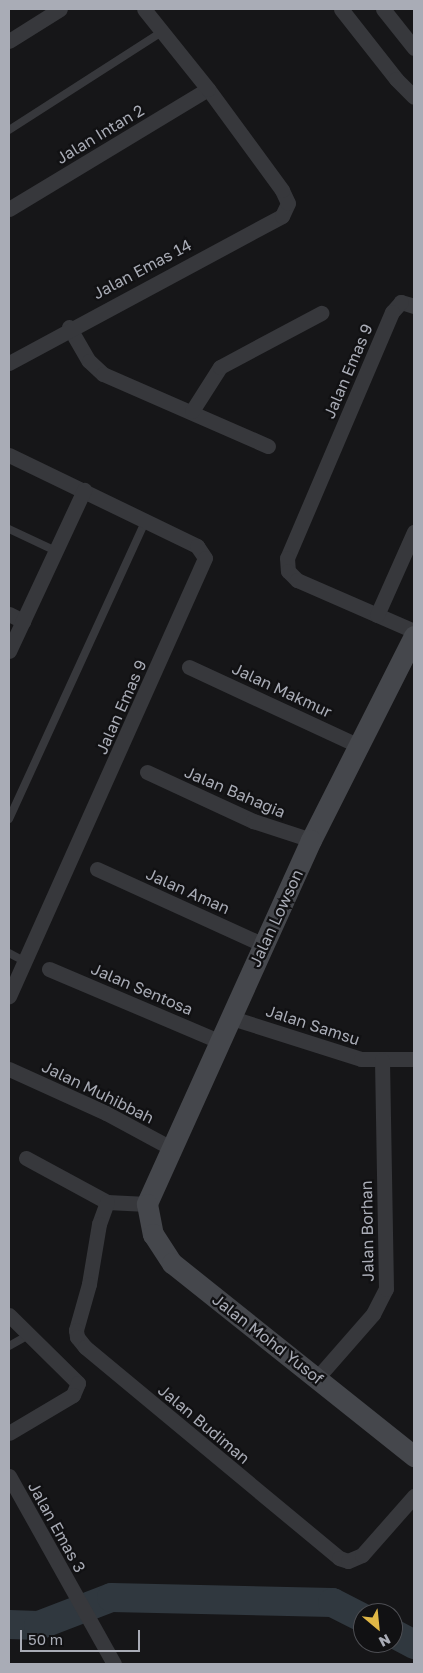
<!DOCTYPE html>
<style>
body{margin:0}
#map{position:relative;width:423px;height:1673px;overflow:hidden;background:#161618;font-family:"Golos Text",sans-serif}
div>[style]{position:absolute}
.river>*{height:29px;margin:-14.5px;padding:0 14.5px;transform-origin:14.5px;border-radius:14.5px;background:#30383f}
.lane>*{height:8px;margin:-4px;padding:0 4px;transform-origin:4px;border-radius:4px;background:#37383c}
.street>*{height:15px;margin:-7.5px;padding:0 7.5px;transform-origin:7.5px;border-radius:7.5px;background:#37383c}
.secondary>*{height:21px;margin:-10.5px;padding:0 10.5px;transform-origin:10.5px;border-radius:10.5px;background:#45474c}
span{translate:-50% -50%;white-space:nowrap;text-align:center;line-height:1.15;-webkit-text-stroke:4.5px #111113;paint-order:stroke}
.street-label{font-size:16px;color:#a9acb6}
.frame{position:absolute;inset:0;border:10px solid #a9acb6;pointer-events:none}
.north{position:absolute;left:353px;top:1603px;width:50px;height:50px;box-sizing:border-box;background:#111113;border:1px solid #4e4f54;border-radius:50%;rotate:152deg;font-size:14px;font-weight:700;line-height:20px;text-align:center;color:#a9acb6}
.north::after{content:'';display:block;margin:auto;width:18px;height:22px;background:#e0b746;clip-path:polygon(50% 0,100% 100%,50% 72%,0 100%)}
.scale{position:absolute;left:20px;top:1630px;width:120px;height:22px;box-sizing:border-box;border:2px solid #a9acb6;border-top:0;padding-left:6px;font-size:15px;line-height:18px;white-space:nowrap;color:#a9acb6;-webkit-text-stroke:4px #111113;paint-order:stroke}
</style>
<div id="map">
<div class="river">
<div style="left:9px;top:1624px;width:29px;rotate:2deg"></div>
<div style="left:38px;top:1625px;width:78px;rotate:-21deg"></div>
<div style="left:111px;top:1597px;width:221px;rotate:1.3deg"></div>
<div style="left:332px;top:1602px;width:35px;rotate:27deg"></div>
<div style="left:393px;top:1633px;width:24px;rotate:28deg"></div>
</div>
<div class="lane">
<div style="left:9px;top:130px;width:183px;rotate:-32.7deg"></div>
<div style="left:9px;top:529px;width:52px;rotate:25.1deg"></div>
<div style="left:9px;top:819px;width:329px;rotate:-65.4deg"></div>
<div style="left:9px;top:953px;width:19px;rotate:28deg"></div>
<div style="left:9px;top:1346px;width:23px;rotate:-29deg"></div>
</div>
<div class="street">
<div style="left:341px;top:9px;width:89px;rotate:51.8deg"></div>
<div style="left:396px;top:79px;width:25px;rotate:45deg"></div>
<div style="left:383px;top:9px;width:50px;rotate:51.5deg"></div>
<div style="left:9px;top:41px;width:60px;rotate:-32.1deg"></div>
<div style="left:9px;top:209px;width:232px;rotate:-31.1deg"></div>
<div style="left:414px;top:306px;width:14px;rotate:-163deg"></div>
<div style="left:401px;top:302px;width:13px;rotate:132deg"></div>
<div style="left:392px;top:312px;width:267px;rotate:113.1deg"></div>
<div style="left:287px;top:558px;width:13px;rotate:86deg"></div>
<div style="left:288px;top:571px;width:13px;rotate:45deg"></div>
<div style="left:297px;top:580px;width:128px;rotate:23.6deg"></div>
<div style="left:69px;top:327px;width:39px;rotate:60deg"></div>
<div style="left:89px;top:361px;width:19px;rotate:43deg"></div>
<div style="left:103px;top:374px;width:180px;rotate:23.6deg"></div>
<div style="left:9px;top:363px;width:310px;rotate:-28.3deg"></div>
<div style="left:282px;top:216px;width:14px;rotate:-65deg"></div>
<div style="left:288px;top:203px;width:14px;rotate:-115deg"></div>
<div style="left:282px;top:190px;width:125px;rotate:-126.2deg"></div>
<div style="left:208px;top:89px;width:102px;rotate:-128.7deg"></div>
<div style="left:192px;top:411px;width:52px;rotate:-57.5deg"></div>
<div style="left:220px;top:367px;width:115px;rotate:-28.1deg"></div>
<div style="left:9px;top:455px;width:209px;rotate:25.8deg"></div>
<div style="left:197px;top:546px;width:14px;rotate:56deg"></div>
<div style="left:205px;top:558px;width:480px;rotate:114.1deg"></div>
<div style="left:9px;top:614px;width:16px;rotate:27deg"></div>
<div style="left:377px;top:615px;width:91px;rotate:-66deg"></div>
<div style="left:9px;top:651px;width:178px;rotate:-65deg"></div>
<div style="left:189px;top:667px;width:187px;rotate:24.9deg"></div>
<div style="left:147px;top:772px;width:117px;rotate:24.8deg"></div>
<div style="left:253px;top:821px;width:61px;rotate:18.1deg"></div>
<div style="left:97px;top:869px;width:183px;rotate:24.5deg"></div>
<div style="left:49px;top:969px;width:187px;rotate:23deg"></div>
<div style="left:232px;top:1018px;width:135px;rotate:17.6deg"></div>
<div style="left:361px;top:1059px;width:53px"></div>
<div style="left:9px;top:1069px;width:107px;rotate:24.4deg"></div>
<div style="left:106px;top:1113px;width:74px;rotate:28.3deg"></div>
<div style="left:26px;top:1158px;width:92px;rotate:28.5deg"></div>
<div style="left:107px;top:1202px;width:40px;rotate:2.9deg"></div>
<div style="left:107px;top:1202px;width:23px;rotate:110deg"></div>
<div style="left:99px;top:1224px;width:61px;rotate:99.5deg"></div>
<div style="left:89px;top:1284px;width:48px;rotate:105.8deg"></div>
<div style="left:76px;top:1330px;width:7px;rotate:82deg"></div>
<div style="left:77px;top:1337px;width:13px;rotate:51deg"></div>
<div style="left:85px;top:1347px;width:330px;rotate:39.7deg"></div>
<div style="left:339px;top:1558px;width:9px;rotate:18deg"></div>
<div style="left:348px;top:1561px;width:15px;rotate:-23deg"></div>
<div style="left:362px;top:1555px;width:79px;rotate:-48.6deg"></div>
<div style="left:9px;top:1315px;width:97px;rotate:44.6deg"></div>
<div style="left:78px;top:1383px;width:13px;rotate:113deg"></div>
<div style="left:73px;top:1395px;width:74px;rotate:149.3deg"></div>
<div style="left:317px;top:1378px;width:85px;rotate:-48.8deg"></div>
<div style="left:373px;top:1314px;width:28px;rotate:-63deg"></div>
<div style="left:386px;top:1289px;width:229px;rotate:-91deg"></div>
<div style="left:9px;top:1476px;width:215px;rotate:60.8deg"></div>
</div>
<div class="secondary">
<div style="left:414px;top:636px;width:229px;rotate:116.8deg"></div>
<div style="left:311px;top:840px;width:399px;rotate:114.3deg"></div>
<div style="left:147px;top:1204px;width:31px;rotate:79deg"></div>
<div style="left:153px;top:1234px;width:35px;rotate:57deg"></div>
<div style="left:172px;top:1263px;width:310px;rotate:38.6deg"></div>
</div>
<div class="street-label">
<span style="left:100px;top:134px;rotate:-31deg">Jalan Intan 2</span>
<span style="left:142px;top:269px;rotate:-28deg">Jalan Emas 14</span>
<span style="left:348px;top:371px;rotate:-67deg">Jalan Emas 9</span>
<span style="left:282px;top:690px;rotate:25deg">Jalan Makmur</span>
<span style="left:121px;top:707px;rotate:-66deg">Jalan Emas 9</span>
<span style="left:235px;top:792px;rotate:23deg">Jalan Bahagia</span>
<span style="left:188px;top:891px;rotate:24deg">Jalan Aman</span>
<span style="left:276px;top:918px;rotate:-65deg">Jalan Lowson</span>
<span style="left:142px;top:989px;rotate:23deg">Jalan Sentosa</span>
<span style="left:313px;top:1025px;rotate:18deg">Jalan Samsu</span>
<span style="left:98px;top:1092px;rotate:26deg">Jalan Muhibbah</span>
<span style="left:367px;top:1231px;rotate:-91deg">Jalan Borhan</span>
<span style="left:268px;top:1339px;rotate:38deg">Jalan Mohd Yusof</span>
<span style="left:204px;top:1424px;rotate:40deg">Jalan Budiman</span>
<span style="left:57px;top:1527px;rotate:61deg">Jalan Emas 3</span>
</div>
<div class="frame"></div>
<div class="north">N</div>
<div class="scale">50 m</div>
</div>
